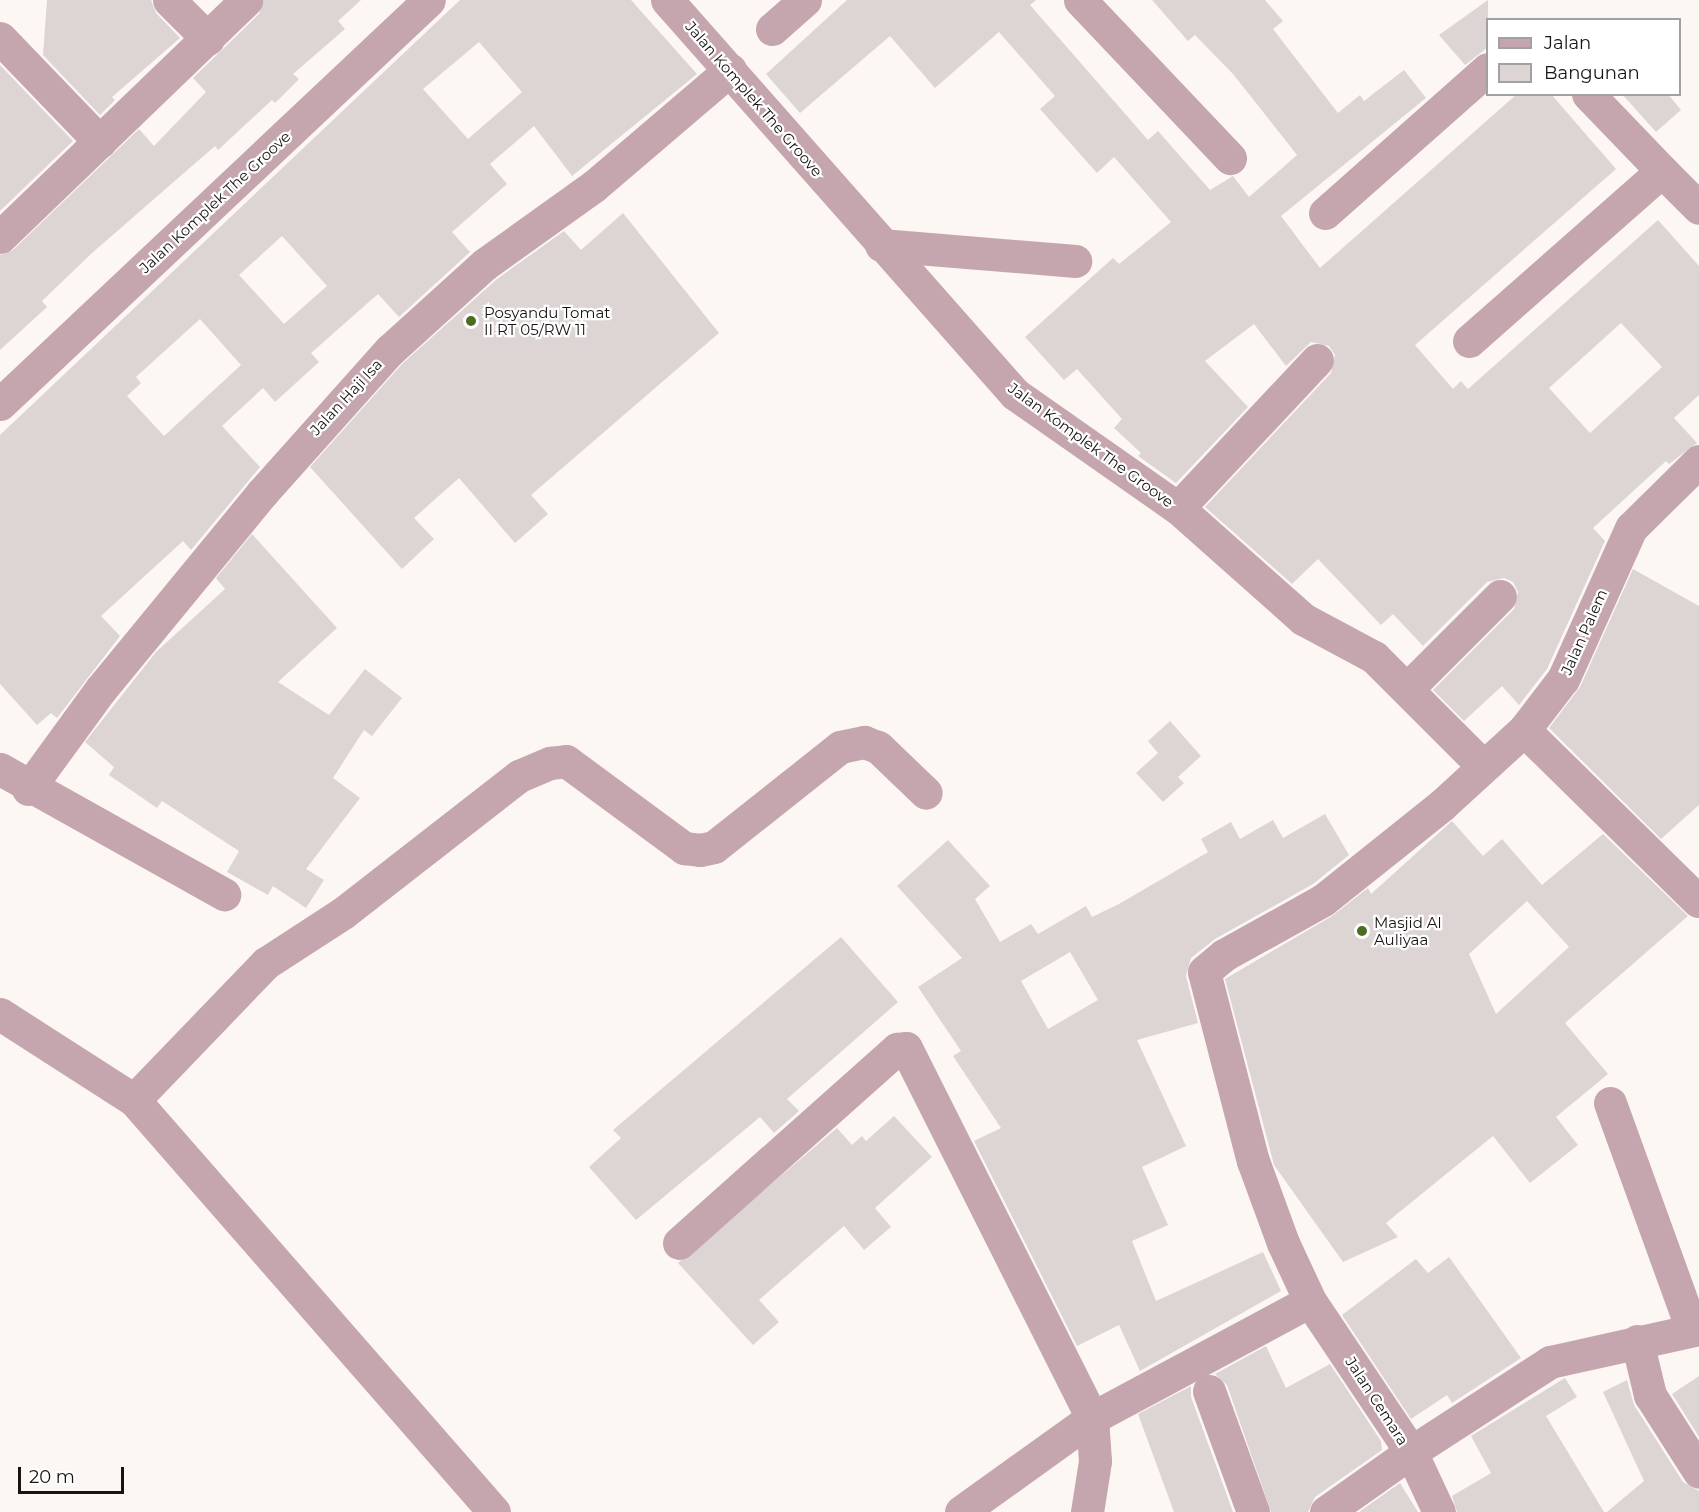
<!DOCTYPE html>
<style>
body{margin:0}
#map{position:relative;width:1699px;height:1512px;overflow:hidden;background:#fcf7f2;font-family:Montserrat,sans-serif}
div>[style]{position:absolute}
.building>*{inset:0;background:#ddd5d3}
.minor>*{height:33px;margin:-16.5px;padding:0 16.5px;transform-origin:16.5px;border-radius:16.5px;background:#c5a6ae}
.dots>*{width:16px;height:16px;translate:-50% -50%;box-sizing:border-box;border:3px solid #fff;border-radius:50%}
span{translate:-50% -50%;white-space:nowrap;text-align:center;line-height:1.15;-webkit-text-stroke:4.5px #fff;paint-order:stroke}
.street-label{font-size:15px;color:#171513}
.poi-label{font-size:15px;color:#171513}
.left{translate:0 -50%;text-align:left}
.legend{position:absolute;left:1486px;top:18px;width:195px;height:78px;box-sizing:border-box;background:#fff;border:2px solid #a2a1a1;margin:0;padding:8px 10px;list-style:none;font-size:18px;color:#171513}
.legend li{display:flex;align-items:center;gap:12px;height:30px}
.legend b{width:30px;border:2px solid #a2a1a1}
.scale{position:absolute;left:18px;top:1467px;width:106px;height:27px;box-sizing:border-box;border:3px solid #171513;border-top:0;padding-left:8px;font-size:18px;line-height:21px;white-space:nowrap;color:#171513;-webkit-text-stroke:4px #fff;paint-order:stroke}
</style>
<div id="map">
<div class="building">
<div style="clip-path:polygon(47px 0,151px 0,156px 13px,180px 38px,112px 97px,115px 100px,100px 115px,43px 55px)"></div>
<div style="clip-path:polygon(264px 0,361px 0,338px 21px,345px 29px,293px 74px,299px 79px,275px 103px,272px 100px,218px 150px,215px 146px,92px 253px,42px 301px,47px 307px,0 350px,0 255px,13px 250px,139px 129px,154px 146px,206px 92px,193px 78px,259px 14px)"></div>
<div style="clip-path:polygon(evenodd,460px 0,631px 0,697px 74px,572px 176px,534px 126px,490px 164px,507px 184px,452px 232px,470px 252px,399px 317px,378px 294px,311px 353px,319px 362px,275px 402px,263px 388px,222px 426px,260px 467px,191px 550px,183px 541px,101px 616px,120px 636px,57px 718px,51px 713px,37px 725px,0 684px,0 435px,460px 0,479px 42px,522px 92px,468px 139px,423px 89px,479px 42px,460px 0,282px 236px,327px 286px,284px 324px,239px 275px,282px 236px,460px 0,200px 319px,241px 365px,164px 436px,127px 396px,141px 383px,136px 377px,200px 319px)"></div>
<div style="clip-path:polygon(evenodd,847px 0,1036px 0,1030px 5px,1148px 140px,1158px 131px,1210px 190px,1233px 176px,1249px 197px,1297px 155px,1233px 74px,1195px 35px,1188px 41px,1152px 0,1265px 0,1283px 21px,1273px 29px,1338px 113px,1360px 95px,1364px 101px,1404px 70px,1426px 98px,1281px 216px,1320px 268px,1517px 94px,1551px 94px,1616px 169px,1415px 345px,1453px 389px,1461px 381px,1468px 389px,1658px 220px,1699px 266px,1699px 395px,1674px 418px,1697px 443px,1669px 464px,1666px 461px,1593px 528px,1605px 541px,1547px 669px,1519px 705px,1502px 686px,1464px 721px,1433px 690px,1514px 609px,1518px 592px,1513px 582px,1504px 578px,1487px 582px,1423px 646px,1393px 614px,1381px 625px,1318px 559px,1292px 584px,1205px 507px,1331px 373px,1335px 355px,1329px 346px,1311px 342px,1286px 366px,1254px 324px,1205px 361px,1248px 407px,1176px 483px,1138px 456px,1141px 453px,1114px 428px,1122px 419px,1077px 369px,1064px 380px,1025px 337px,1113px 258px,1119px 264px,1171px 222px,1114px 157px,1097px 173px,1040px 109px,1055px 96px,999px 32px,935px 88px,890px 36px,800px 113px,766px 74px,847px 0,1621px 323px,1662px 367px,1590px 433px,1549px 388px,1621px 323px)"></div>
<div style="clip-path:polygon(1488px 0,1488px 47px,1465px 65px,1439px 35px)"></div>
<div style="clip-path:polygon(0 65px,73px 141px,0 211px)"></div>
<div style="clip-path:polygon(1622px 94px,1668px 94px,1681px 110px,1656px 132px)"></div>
<div style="clip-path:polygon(623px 213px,719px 333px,531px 495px,548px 514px,515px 543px,459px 478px,414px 518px,434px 539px,402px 569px,310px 467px,403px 363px,497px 279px,564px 231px,581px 250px)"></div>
<div style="clip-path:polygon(252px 534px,337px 628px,278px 682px,329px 715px,365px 669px,402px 698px,372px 736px,364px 730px,333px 778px,360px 798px,306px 869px,324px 880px,306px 908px,273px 886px,268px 895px,227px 872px,239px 851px,162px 801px,157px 808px,109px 775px,114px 767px,85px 742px,156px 652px,225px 589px,216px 578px)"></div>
<div style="clip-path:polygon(1633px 569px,1699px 606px,1699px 805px,1661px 839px,1549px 728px,1580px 687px)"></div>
<div style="clip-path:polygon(1170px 721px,1201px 756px,1178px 777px,1184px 783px,1163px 802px,1136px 773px,1158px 753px,1148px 741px)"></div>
<div style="clip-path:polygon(evenodd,1325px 814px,1349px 855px,1313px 884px,1215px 939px,1191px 958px,1186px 976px,1198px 1023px,1137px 1040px,1186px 1146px,1142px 1167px,1168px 1225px,1132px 1241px,1156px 1301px,1263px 1252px,1281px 1291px,1140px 1371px,1119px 1325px,1077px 1346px,974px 1141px,1001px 1128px,953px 1056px,961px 1051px,918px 987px,962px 958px,897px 886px,948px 840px,990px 886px,975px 899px,1000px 942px,1031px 924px,1038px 934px,1086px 906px,1092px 917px,1119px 904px,1208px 852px,1201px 839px,1231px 822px,1240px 839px,1273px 820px,1283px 838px,1325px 814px,1070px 952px,1098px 1000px,1048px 1029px,1021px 981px,1070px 952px)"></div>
<div style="clip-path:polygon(evenodd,1452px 821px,1483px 856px,1502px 839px,1542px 885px,1603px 834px,1688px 916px,1565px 1023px,1608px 1074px,1556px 1117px,1578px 1145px,1530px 1183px,1493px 1136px,1386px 1223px,1398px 1237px,1343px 1262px,1274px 1165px,1225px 979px,1332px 916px,1368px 888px,1371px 894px,1452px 821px,1527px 901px,1569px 947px,1496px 1014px,1469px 954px,1527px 901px)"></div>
<div style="clip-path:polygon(841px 937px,898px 1002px,787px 1099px,799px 1111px,774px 1133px,760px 1117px,636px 1220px,589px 1167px,621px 1138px,613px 1130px)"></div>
<div style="clip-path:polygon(894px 1116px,932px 1157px,875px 1208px,891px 1227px,864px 1250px,844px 1226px,816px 1250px,759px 1300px,779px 1322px,753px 1345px,678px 1263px,837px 1128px,852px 1145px,862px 1136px,866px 1141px)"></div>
<div style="clip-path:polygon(1449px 1257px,1521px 1358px,1452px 1403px,1447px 1395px,1411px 1419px,1342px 1315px,1416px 1259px,1428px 1273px)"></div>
<div style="clip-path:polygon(1266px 1346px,1286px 1388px,1330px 1364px,1381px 1441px,1382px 1450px,1315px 1497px,1308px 1512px,1271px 1512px,1227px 1385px,1215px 1374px)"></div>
<div style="clip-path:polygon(1699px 1376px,1699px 1437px,1672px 1394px)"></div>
<div style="clip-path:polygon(1565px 1378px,1577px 1397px,1546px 1416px,1604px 1512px,1457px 1512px,1452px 1496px,1491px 1473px,1471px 1436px)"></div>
<div style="clip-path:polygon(1627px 1380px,1634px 1405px,1683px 1482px,1699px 1491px,1699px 1512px,1607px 1512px,1644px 1481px,1603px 1392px)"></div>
<div style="clip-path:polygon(1191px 1386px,1191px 1397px,1233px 1512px,1174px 1512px,1138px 1414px)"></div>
<div style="clip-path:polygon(1400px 1483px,1418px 1512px,1359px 1512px)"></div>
</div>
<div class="minor">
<div style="left:169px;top:0;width:55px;rotate:45deg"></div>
<div style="left:667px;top:0;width:526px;rotate:48.55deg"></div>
<div style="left:1015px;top:394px;width:199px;rotate:35deg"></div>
<div style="left:1178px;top:508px;width:167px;rotate:41.6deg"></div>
<div style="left:1303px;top:619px;width:81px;rotate:28.2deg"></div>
<div style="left:1374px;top:657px;width:154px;rotate:45deg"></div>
<div style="left:1080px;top:0;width:218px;rotate:46.5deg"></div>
<div style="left:772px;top:29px;width:44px;rotate:-41.3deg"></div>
<div style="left:0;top:38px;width:144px;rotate:46.1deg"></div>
<div style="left:1588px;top:94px;width:107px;rotate:46.1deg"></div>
<div style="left:1325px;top:213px;width:217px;rotate:-41.5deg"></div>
<div style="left:0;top:237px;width:342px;rotate:-43.9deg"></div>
<div style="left:881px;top:245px;width:195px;rotate:4.7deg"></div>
<div style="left:1469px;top:341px;width:257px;rotate:-41.4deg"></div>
<div style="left:1662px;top:171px;width:52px;rotate:45deg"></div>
<div style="left:0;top:404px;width:589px;rotate:-43.28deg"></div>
<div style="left:1699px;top:461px;width:95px;rotate:135.4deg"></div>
<div style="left:1631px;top:528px;width:166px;rotate:114.2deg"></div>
<div style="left:1563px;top:679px;width:64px;rotate:127.4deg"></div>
<div style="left:1524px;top:730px;width:111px;rotate:137.6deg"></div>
<div style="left:1442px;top:805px;width:152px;rotate:141.4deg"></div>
<div style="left:1323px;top:900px;width:113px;rotate:150.9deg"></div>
<div style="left:1224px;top:955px;width:26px;rotate:140deg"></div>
<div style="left:1204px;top:972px;width:195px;rotate:75.5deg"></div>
<div style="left:1253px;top:1161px;width:87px;rotate:69.9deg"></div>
<div style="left:1283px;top:1243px;width:64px;rotate:65deg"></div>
<div style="left:1310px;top:1301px;width:182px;rotate:56.2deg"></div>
<div style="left:1411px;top:1452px;width:166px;rotate:-32.9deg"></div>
<div style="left:1550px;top:1362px;width:153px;rotate:-12.5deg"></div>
<div style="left:1178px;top:508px;width:203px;rotate:-46.8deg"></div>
<div style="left:1408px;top:688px;width:130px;rotate:-45deg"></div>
<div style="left:1524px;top:730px;width:244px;rotate:44.5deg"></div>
<div style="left:0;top:769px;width:257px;rotate:29.2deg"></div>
<div style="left:28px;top:789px;width:124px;rotate:-53.9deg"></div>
<div style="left:101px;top:689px;width:254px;rotate:-50.6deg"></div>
<div style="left:262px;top:493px;width:192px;rotate:-48.2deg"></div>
<div style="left:390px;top:350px;width:128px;rotate:-42.2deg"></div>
<div style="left:485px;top:264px;width:134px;rotate:-35.6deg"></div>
<div style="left:594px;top:186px;width:179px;rotate:-40.5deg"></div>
<div style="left:0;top:1014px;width:159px;rotate:32.7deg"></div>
<div style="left:134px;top:1100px;width:547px;rotate:48.85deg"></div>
<div style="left:134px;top:1100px;width:190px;rotate:-46.1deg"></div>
<div style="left:266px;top:963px;width:92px;rotate:-33deg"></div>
<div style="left:343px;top:913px;width:223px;rotate:-37.9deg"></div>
<div style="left:519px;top:776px;width:34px;rotate:-23deg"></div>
<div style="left:550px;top:763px;width:16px;rotate:-7deg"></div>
<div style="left:566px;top:761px;width:147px;rotate:36.4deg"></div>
<div style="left:684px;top:848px;width:16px;rotate:7deg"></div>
<div style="left:700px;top:850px;width:14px;rotate:-12deg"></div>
<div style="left:714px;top:847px;width:161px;rotate:-38.4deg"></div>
<div style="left:840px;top:747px;width:25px;rotate:-12deg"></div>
<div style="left:864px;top:742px;width:15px;rotate:20deg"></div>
<div style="left:878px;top:747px;width:66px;rotate:43.8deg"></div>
<div style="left:1610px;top:1103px;width:241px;rotate:70.1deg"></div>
<div style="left:679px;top:1243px;width:292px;rotate:-41.7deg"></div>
<div style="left:897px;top:1049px;width:9px;rotate:-6deg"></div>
<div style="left:906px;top:1048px;width:414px;rotate:63.3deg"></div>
<div style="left:1092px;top:1418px;width:43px;rotate:86deg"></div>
<div style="left:1095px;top:1461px;width:52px;rotate:98.9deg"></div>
<div style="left:1637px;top:1341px;width:56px;rotate:76.5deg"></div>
<div style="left:1650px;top:1395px;width:91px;rotate:57.5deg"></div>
<div style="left:1209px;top:1391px;width:129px;rotate:70deg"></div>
<div style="left:961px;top:1512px;width:161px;rotate:-35.7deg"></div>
<div style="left:1092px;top:1418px;width:247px;rotate:-28.2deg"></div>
<div style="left:1326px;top:1512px;width:104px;rotate:-35.2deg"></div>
<div style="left:1411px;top:1452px;width:66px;rotate:65deg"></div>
</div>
<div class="dots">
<div style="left:471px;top:321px;background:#4c6c22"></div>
<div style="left:1362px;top:931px;background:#4c6c22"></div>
</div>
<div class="street-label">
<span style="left:754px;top:99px;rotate:49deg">Jalan Komplek The Groove</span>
<span style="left:215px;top:202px;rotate:-43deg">Jalan Komplek The Groove</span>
<span style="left:346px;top:397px;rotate:-47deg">Jalan Haji Isa</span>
<span style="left:1091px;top:445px;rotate:36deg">Jalan Komplek The Groove</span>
<span style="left:1584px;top:632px;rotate:-66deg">Jalan Palem</span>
<span style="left:1377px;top:1401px;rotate:57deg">Jalan Cemara</span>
</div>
<div class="poi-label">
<span class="left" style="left:484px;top:321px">Posyandu Tomat<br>II RT 05/RW 11</span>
<span class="left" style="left:1374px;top:931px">Masjid Al<br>Auliyaa</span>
</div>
<ul class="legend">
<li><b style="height:8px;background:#c5a6ae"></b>Jalan</li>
<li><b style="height:16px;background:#ddd5d3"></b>Bangunan</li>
</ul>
<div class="scale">20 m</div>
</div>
